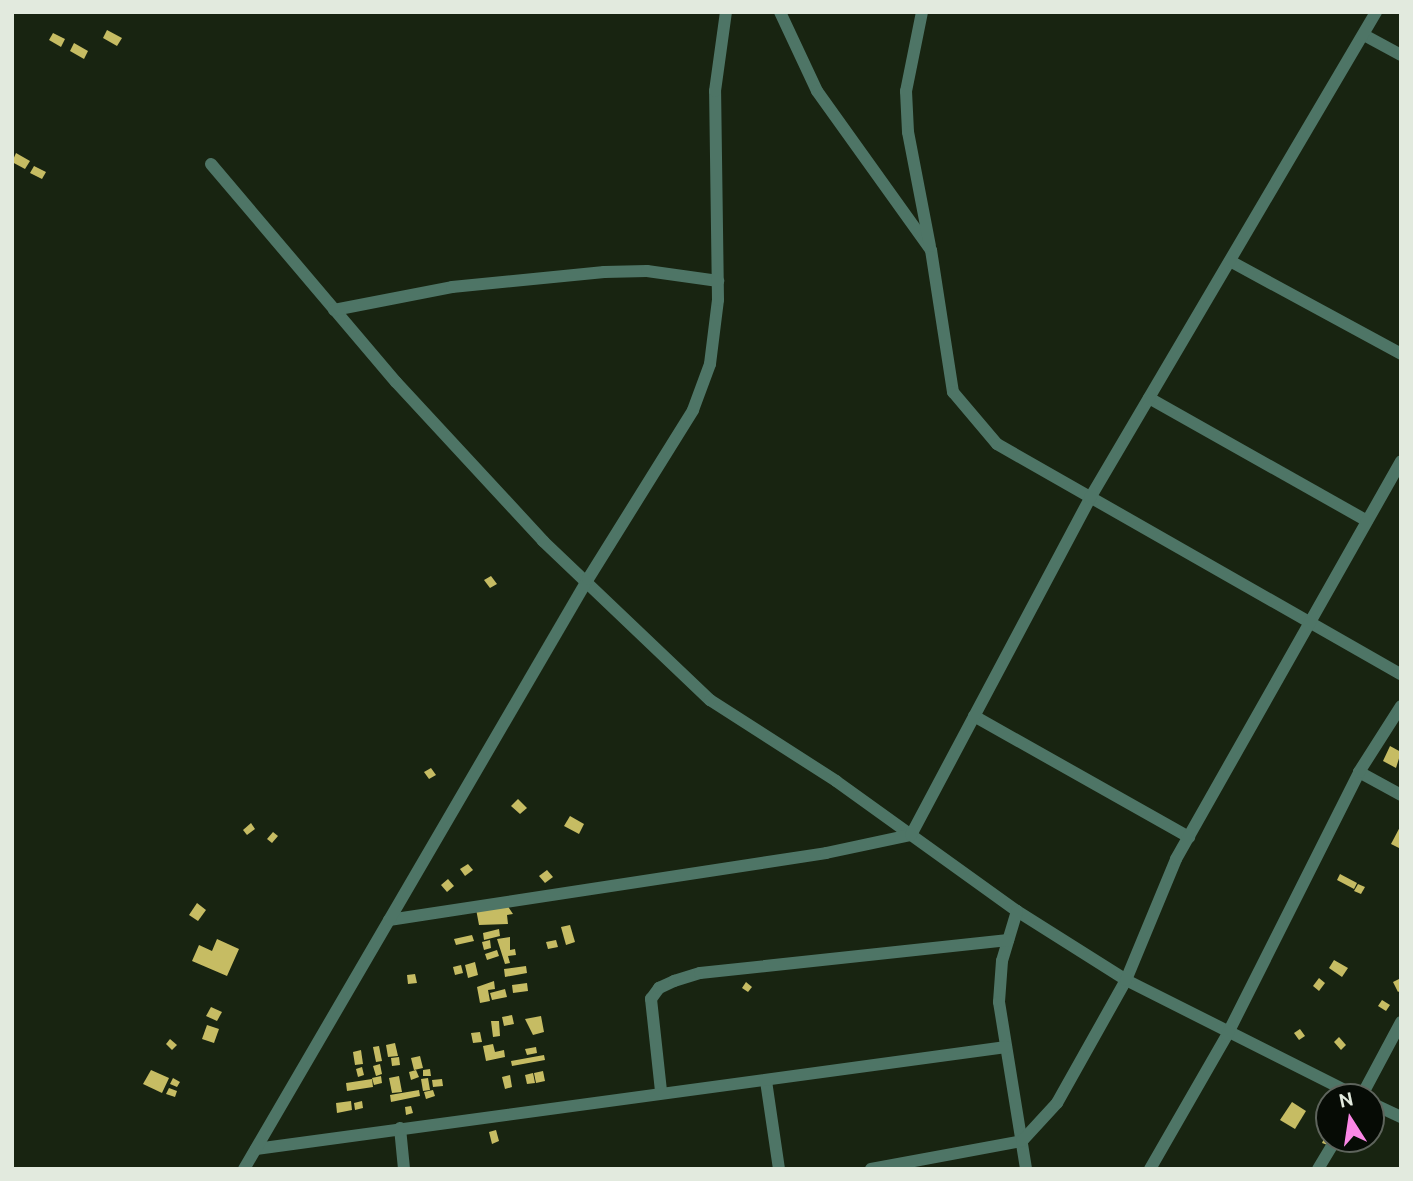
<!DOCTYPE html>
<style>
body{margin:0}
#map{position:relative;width:1413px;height:1181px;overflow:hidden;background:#182411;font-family:Ubuntu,sans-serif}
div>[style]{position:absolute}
.building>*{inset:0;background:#c6bc63}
.minor>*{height:12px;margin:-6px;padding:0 6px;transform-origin:6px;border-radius:6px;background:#4e7566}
span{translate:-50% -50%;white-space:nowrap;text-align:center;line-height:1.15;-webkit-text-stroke:7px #060b05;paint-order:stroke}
.frame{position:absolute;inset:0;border:14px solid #e2eade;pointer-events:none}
.north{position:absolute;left:1315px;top:1083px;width:70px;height:70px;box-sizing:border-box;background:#060b05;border:2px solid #5e645c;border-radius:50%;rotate:348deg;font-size:19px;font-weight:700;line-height:28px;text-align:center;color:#e2eade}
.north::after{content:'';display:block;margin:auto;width:24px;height:32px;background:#fb87e6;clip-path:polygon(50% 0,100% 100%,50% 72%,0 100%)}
</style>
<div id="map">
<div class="building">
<div style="clip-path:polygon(107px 30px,122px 38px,117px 46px,103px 38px)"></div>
<div style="clip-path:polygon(53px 33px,65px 39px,61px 47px,49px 40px)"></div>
<div style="clip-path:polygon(74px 43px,88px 51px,84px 59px,70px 51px)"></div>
<div style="clip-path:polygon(16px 153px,30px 161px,25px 169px,12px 162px)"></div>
<div style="clip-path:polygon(34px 166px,46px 172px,42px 179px,30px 173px)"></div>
<div style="clip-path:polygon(491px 576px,497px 584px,490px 588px,484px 580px)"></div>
<div style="clip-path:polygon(1390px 746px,1401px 752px,1396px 768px,1383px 761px)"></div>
<div style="clip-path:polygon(431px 768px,436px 775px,429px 779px,424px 772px)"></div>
<div style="clip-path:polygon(518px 799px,527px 808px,520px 814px,511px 806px)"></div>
<div style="clip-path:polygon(570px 816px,584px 824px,579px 834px,564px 826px)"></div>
<div style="clip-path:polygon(251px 823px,255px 829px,247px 835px,243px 830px)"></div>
<div style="clip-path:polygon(1401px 825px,1401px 849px,1391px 844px)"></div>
<div style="clip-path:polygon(273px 832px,278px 836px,272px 843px,267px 839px)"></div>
<div style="clip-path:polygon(468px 864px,473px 870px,465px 876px,460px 869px)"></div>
<div style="clip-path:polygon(547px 870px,553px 877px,545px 883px,539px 876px)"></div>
<div style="clip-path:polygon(1340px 874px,1357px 883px,1354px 889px,1337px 880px)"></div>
<div style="clip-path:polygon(448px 879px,454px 886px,447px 892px,441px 885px)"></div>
<div style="clip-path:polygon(1358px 884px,1365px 887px,1361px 894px,1354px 891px)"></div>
<div style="clip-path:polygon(197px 903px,206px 910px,198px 921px,189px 915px)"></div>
<div style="clip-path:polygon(507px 905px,513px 914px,507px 915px,508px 924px,479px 925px,476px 909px)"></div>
<div style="clip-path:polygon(570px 925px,575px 942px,566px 945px,561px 927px)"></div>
<div style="clip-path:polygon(499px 929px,500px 936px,484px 940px,483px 933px)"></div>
<div style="clip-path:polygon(472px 935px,474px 941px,456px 945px,454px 939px)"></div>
<div style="clip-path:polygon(510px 937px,510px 950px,515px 949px,516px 955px,508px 956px,510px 963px,505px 964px,497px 939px)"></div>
<div style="clip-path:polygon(217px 939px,239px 949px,227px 976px,192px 961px,199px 945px,212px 951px)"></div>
<div style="clip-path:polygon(490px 940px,491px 948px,484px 950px,482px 942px)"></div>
<div style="clip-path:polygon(556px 940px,558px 947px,548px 949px,546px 942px)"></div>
<div style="clip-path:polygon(497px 950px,499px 956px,487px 960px,485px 954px)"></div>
<div style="clip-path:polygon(1334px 960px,1348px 968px,1342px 977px,1329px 968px)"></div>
<div style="clip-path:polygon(475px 962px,478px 975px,468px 978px,465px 965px)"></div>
<div style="clip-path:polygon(461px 965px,463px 973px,455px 975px,453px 967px)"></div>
<div style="clip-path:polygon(526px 966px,527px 973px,505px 977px,504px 969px)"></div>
<div style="clip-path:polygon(415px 974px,417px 983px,408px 984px,407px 975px)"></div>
<div style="clip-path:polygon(1319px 978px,1325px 983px,1319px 991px,1313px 986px)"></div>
<div style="clip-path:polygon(1399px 979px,1401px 990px,1398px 992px,1393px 982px)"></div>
<div style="clip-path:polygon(494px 981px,495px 989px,488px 990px,490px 1001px,480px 1003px,477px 987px)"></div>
<div style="clip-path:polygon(746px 982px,752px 987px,748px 992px,742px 988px)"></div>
<div style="clip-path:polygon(527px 983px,528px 991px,513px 993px,512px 985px)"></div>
<div style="clip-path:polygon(505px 989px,507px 997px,492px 1000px,490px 993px)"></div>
<div style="clip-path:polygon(1382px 1000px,1390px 1005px,1386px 1011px,1378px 1006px)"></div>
<div style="clip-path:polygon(211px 1007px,222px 1012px,217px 1021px,206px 1016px)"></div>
<div style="clip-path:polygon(512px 1015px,514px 1024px,504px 1026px,502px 1017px)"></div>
<div style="clip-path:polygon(541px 1016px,544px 1032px,533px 1035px,525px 1019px)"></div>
<div style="clip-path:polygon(491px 1021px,499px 1021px,500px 1036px,493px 1037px)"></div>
<div style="clip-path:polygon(207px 1025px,219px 1029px,214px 1043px,202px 1039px)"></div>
<div style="clip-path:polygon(1300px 1029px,1305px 1036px,1299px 1040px,1294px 1033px)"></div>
<div style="clip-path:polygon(480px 1032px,482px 1042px,473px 1043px,471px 1033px)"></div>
<div style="clip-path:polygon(1339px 1037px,1346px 1045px,1341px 1050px,1334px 1042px)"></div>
<div style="clip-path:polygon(170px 1039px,177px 1045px,172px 1050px,166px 1044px)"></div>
<div style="clip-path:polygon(395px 1043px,398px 1056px,388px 1057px,386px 1045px)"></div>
<div style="clip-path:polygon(493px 1044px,495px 1052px,504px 1050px,505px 1057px,486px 1061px,483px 1046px)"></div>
<div style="clip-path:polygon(379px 1046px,382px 1061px,376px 1062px,373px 1047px)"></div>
<div style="clip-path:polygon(536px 1047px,537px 1053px,527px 1055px,525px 1049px)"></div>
<div style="clip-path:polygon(361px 1050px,363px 1064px,355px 1065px,353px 1052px)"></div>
<div style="clip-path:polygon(544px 1055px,545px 1060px,512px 1066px,511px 1061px)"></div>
<div style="clip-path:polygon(420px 1056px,423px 1068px,414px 1070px,411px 1058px)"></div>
<div style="clip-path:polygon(399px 1057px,400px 1065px,392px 1066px,391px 1058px)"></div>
<div style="clip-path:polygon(380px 1064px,382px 1074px,376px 1076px,373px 1066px)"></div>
<div style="clip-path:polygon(362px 1067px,364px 1075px,358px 1077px,356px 1069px)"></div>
<div style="clip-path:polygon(430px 1069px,431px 1076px,423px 1076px,423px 1070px)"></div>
<div style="clip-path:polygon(151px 1070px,169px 1078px,162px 1093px,143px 1084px)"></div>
<div style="clip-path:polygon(416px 1070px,419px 1077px,411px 1080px,409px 1072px)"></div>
<div style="clip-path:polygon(543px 1071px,545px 1081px,536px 1083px,534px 1073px)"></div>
<div style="clip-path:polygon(533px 1073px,535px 1083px,527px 1084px,525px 1075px)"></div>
<div style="clip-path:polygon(510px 1075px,512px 1087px,505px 1089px,502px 1077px)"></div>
<div style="clip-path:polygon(381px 1076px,382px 1083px,374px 1085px,372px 1078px)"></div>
<div style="clip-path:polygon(399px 1076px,402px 1092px,392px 1093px,389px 1078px)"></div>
<div style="clip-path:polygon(173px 1078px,180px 1082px,177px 1087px,170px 1084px)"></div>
<div style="clip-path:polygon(428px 1078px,430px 1090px,423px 1091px,421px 1079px)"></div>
<div style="clip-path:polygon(372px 1079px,373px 1087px,347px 1091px,346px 1083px)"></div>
<div style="clip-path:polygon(442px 1079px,443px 1086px,433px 1087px,432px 1080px)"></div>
<div style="clip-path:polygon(169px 1088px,177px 1091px,175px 1097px,166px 1094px)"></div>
<div style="clip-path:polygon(419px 1090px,420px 1096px,391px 1102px,390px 1095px)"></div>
<div style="clip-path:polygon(433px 1090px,435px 1096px,426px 1099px,424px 1092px)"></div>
<div style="clip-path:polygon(351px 1101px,352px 1110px,337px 1113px,336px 1103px)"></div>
<div style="clip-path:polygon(362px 1101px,363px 1108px,355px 1110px,354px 1103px)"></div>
<div style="clip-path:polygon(1292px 1102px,1306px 1111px,1295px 1129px,1280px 1120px)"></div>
<div style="clip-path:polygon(411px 1106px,413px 1113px,406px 1115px,405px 1107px)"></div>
<div style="clip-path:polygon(1329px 1127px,1329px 1139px,1333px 1147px,1322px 1143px)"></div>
<div style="clip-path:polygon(496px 1130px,499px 1141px,492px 1144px,489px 1132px)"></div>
</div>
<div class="minor">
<div style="left:780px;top:12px;width:87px;rotate:64.9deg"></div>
<div style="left:817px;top:91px;width:196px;rotate:54.4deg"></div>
<div style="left:931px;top:250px;width:144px;rotate:81.2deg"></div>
<div style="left:953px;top:392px;width:68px;rotate:49.8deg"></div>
<div style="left:997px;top:444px;width:465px;rotate:29.7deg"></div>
<div style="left:922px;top:12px;width:81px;rotate:101.4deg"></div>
<div style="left:906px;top:91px;width:41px;rotate:87.2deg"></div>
<div style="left:908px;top:132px;width:116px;rotate:79.1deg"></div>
<div style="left:1364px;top:35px;width:42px;rotate:28.4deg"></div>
<div style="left:211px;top:164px;width:286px;rotate:49.7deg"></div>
<div style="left:396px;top:382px;width:217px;rotate:47.2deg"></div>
<div style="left:543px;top:541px;width:231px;rotate:43.6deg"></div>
<div style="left:710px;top:700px;width:150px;rotate:32.7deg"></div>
<div style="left:836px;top:781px;width:223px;rotate:35.7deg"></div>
<div style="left:1017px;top:911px;width:129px;rotate:32.3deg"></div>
<div style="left:1126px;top:980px;width:261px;rotate:26.7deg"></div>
<div style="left:1230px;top:261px;width:195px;rotate:28.5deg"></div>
<div style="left:334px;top:310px;width:120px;rotate:-11deg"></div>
<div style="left:452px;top:287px;width:153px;rotate:-5.6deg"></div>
<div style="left:604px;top:272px;width:43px;rotate:-1.3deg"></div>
<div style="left:647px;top:271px;width:72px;rotate:8deg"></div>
<div style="left:1149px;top:398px;width:250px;rotate:29.4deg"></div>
<div style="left:974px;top:716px;width:247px;rotate:29.4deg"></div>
<div style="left:1359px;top:772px;width:48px;rotate:28.7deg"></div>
<div style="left:1017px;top:911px;width:52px;rotate:106.7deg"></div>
<div style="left:1002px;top:961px;width:41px;rotate:94.2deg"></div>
<div style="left:999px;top:1002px;width:169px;rotate:80.8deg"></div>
<div style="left:389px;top:920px;width:442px;rotate:-8.7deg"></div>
<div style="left:826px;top:853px;width:87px;rotate:-12deg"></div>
<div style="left:911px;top:835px;width:382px;rotate:-62deg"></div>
<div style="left:1090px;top:498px;width:564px;rotate:-59.52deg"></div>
<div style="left:766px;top:1081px;width:89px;rotate:81.6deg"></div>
<div style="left:661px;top:1091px;width:93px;rotate:-96.2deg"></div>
<div style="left:651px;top:999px;width:14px;rotate:-54deg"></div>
<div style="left:659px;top:988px;width:17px;rotate:-25deg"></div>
<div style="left:674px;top:981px;width:27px;rotate:-17deg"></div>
<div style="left:700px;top:973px;width:310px;rotate:-6.1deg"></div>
<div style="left:1361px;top:1097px;width:85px;rotate:-61.9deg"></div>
<div style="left:1371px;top:1103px;width:33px;rotate:25deg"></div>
<div style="left:400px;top:1128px;width:41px;rotate:84.4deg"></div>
<div style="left:256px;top:1149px;width:757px;rotate:-7.74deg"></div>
<div style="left:244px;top:1169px;width:683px;rotate:-59.76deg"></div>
<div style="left:588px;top:579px;width:199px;rotate:-58.1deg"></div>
<div style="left:693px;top:410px;width:49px;rotate:-69.7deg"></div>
<div style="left:710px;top:364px;width:64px;rotate:-82.9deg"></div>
<div style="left:718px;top:300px;width:209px;rotate:-90.8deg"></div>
<div style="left:715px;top:91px;width:80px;rotate:-82.1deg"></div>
<div style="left:871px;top:1169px;width:154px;rotate:-10.5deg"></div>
<div style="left:1022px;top:1141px;width:52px;rotate:-47.4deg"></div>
<div style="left:1057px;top:1103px;width:141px;rotate:-60.7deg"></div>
<div style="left:1126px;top:980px;width:131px;rotate:-67.5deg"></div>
<div style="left:1176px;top:859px;width:457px;rotate:-60.5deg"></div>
<div style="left:1150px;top:1169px;width:155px;rotate:-60.1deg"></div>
<div style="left:1227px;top:1035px;width:294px;rotate:-63.3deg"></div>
<div style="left:1359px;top:772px;width:78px;rotate:-57.5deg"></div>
<div style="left:1318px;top:1169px;width:35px;rotate:-59deg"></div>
</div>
<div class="frame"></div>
<div class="north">N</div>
</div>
